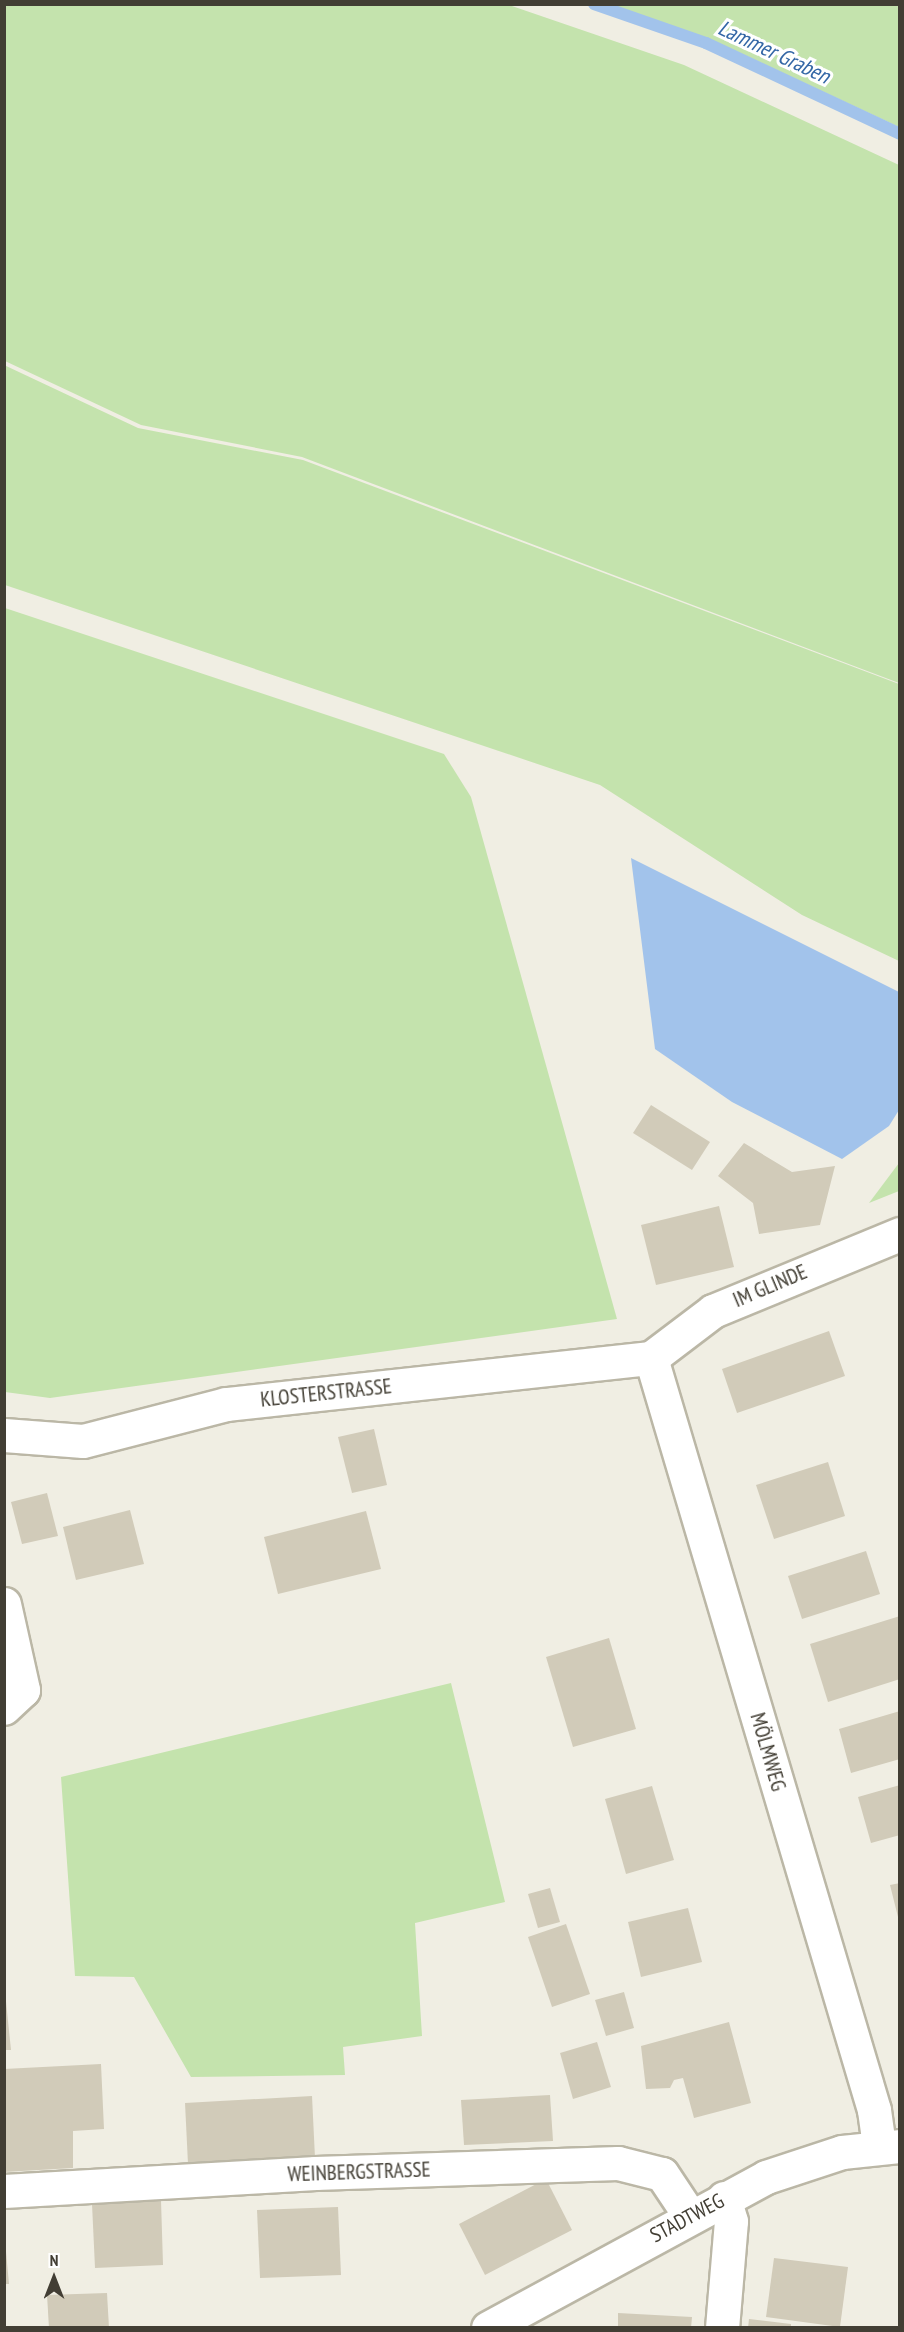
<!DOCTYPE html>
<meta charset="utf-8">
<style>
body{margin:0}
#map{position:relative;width:904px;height:2332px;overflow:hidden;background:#f0eee3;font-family:"PT Sans Narrow",sans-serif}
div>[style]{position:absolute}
.green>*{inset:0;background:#c4e3ad}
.water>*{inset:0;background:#a2c3eb}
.stream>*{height:12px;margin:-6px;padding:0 6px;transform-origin:6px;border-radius:6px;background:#a2c3eb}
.building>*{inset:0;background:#d1cbb9}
.roads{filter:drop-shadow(2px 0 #bbb7a6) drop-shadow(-2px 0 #bbb7a6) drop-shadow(0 2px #bbb7a6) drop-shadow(0 -2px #bbb7a6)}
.minor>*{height:33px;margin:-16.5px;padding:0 16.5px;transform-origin:16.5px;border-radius:16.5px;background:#fff}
span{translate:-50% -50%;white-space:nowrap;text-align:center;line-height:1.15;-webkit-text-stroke:6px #fff;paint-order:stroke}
.street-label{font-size:21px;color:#423e34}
.water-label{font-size:22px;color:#3467a6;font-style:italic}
.frame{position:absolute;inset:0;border:6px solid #423e34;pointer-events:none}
.north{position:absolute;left:24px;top:2248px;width:60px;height:60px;-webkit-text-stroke:4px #fff;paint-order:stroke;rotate:0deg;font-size:16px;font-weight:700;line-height:24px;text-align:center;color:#423e34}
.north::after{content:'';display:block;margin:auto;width:21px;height:27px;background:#423e34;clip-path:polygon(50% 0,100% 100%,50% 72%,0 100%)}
</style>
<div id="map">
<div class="green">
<div style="clip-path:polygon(5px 4px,509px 5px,684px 65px,899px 165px,899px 683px,302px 457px,141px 425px,5px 361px)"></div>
<div style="clip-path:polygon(597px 5px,899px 5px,899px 127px,738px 52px)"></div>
<div style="clip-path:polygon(4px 365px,138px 428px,303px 460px,899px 684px,899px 961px,802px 915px,600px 785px,5px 585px)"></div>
<div style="clip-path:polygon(5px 608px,444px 754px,471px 797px,617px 1319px,50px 1398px,5px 1392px)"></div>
<div style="clip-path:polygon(899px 1163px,899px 1191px,869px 1203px)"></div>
<div style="clip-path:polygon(451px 1683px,505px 1902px,415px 1923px,422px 2036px,343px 2047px,345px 2075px,191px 2077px,134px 1977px,75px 1976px,61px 1777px)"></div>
</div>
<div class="water">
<div style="clip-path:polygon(631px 858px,899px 992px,899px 1110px,889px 1126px,842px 1159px,732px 1102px,655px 1049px)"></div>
</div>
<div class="stream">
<div style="left:594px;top:4px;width:119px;rotate:19.2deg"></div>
<div style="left:706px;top:43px;width:214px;rotate:25.1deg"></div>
</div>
<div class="building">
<div style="clip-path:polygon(651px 1105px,710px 1142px,692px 1170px,633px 1133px)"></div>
<div style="clip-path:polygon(744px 1143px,792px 1172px,835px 1166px,820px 1225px,759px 1234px,753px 1203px,718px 1176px)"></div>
<div style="clip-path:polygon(719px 1206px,734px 1267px,656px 1285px,641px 1225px)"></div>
<div style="clip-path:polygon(829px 1331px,845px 1376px,737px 1413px,722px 1369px)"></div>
<div style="clip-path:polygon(374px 1429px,387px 1485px,352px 1493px,338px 1437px)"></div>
<div style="clip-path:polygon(828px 1462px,845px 1516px,774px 1539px,756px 1485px)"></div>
<div style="clip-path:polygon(47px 1493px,58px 1536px,22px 1544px,11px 1502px)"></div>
<div style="clip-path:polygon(130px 1510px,144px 1564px,76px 1580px,63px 1527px)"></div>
<div style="clip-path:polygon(366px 1511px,381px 1569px,278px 1594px,264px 1537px)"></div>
<div style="clip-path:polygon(866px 1551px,880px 1594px,802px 1619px,788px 1576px)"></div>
<div style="clip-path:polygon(900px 1616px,900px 1679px,828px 1702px,810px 1644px)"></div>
<div style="clip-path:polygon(609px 1638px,636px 1729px,573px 1747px,546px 1657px)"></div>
<div style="clip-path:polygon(900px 1711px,900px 1759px,851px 1773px,839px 1729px)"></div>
<div style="clip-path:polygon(900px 1785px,900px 1835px,871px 1843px,858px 1797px)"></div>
<div style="clip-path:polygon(652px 1786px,674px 1860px,626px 1874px,605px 1799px)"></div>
<div style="clip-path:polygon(900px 1883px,900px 1921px,899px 1921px,890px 1885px)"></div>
<div style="clip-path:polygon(550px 1888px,560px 1922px,538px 1928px,528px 1894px)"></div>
<div style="clip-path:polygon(688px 1908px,702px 1962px,641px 1977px,628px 1922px)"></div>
<div style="clip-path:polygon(566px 1924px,590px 1994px,552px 2007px,528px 1937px)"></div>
<div style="clip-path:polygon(4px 1982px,11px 2050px,4px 2050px)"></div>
<div style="clip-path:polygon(624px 1992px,634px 2028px,606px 2036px,595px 2000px)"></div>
<div style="clip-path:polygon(729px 2022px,751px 2103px,694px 2118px,683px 2078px,674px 2080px,670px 2088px,646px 2089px,641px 2046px)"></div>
<div style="clip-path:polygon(597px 2042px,611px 2087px,573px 2099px,560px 2053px)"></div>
<div style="clip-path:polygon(101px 2064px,104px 2129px,73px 2131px,73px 2168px,4px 2172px,4px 2069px)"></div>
<div style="clip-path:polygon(550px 2095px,553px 2141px,464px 2145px,461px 2100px)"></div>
<div style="clip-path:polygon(312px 2096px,315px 2158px,188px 2164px,185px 2103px)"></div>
<div style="clip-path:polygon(546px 2179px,572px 2230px,485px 2275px,459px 2224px)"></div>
<div style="clip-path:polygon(161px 2201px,163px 2265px,95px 2268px,92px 2204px)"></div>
<div style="clip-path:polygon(338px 2207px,341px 2275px,260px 2278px,257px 2210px)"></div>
<div style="clip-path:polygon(4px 2230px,9px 2284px,4px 2284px)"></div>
<div style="clip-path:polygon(774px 2258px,848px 2267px,840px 2327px,766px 2317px)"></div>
<div style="clip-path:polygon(107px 2293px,109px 2328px,49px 2328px,47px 2295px)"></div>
<div style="clip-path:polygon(618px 2313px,692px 2317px,691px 2328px,618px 2328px)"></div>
<div style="clip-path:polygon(749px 2319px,791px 2324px,791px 2328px,748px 2328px)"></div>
</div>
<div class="roads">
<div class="minor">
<div style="left:651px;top:1358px;width:784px;rotate:73.48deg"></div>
<div style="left:874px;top:2110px;width:36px;rotate:82deg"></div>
<div style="left:651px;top:1358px;width:78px;rotate:-37.2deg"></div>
<div style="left:713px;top:1311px;width:202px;rotate:-22.4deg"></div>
<div style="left:4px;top:1435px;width:79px;rotate:4.3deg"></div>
<div style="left:83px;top:1441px;width:148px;rotate:-14.5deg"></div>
<div style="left:226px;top:1404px;width:427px;rotate:-6.2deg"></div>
<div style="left:4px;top:1604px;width:88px;rotate:77.5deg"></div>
<div style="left:23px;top:1690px;width:26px;rotate:137deg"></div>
<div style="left:4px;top:2191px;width:312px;rotate:-3.3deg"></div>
<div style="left:315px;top:2173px;width:303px;rotate:-1.9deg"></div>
<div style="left:618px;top:2163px;width:45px;rotate:14deg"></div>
<div style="left:662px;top:2174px;width:50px;rotate:56.3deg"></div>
<div style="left:488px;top:2328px;width:316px;rotate:-28.5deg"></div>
<div style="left:766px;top:2177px;width:80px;rotate:-18.2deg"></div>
<div style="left:842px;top:2152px;width:57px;rotate:-6deg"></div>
<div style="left:722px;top:2328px;width:107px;rotate:-85.2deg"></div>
<div style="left:731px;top:2221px;width:24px;rotate:-107deg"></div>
</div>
</div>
<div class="street-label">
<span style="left:770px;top:1286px;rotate:-23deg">IM GLINDE</span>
<span style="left:326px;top:1393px;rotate:-6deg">KLOSTERSTRASSE</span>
<span style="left:768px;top:1752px;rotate:74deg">MÖLMWEG</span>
<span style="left:359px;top:2172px;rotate:-2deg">WEINBERGSTRASSE</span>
<span style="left:687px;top:2218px;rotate:-28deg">STADTWEG</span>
</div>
<div class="water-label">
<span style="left:774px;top:52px;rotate:25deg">Lammer Graben</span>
</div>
<div class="frame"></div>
<div class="north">N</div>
</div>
